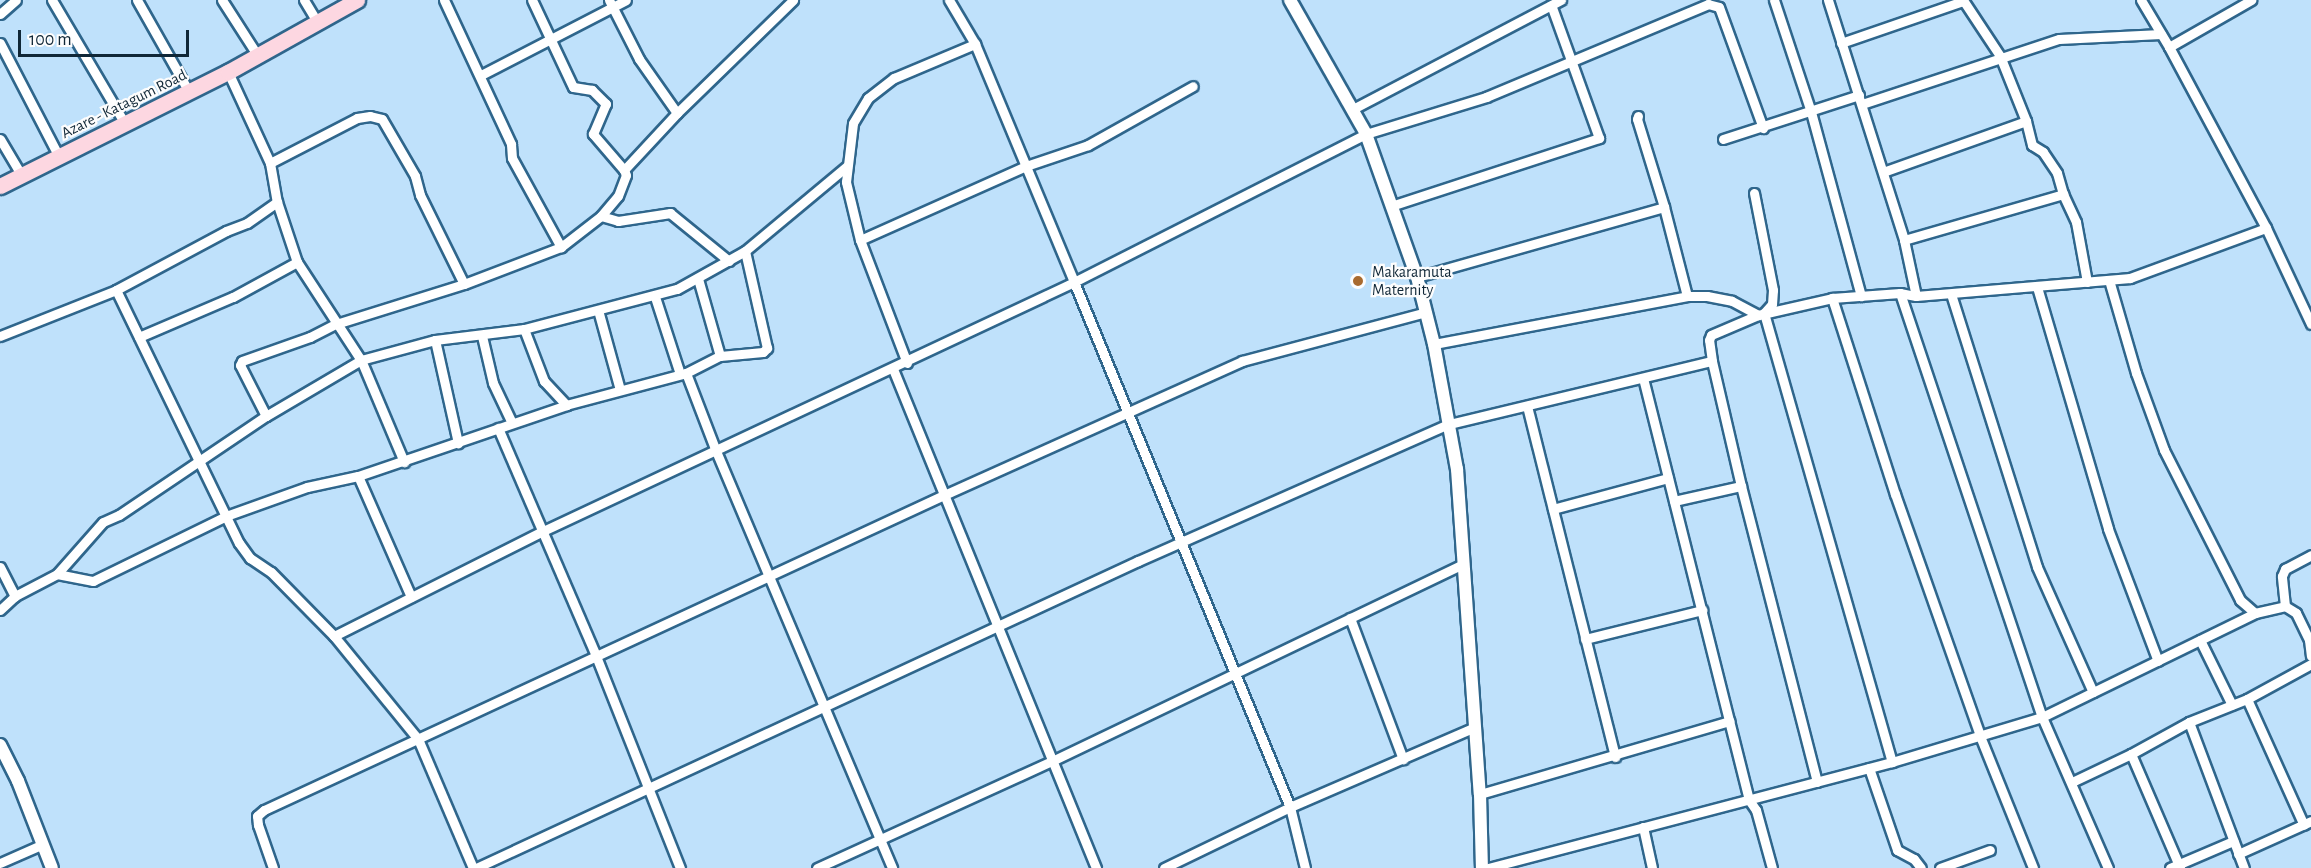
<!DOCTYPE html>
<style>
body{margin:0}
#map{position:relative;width:2311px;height:868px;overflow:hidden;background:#bfe1fb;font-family:"Alegreya Sans",sans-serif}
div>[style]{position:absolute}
.roads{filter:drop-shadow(2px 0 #2f668c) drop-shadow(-2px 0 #2f668c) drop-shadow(0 2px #2f668c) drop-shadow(0 -2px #2f668c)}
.minor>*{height:9px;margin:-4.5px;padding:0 4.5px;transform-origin:4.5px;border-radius:4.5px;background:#fff}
.tertiary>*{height:12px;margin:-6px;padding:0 6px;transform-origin:6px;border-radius:6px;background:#fff}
.primary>*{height:15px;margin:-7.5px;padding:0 7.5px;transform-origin:7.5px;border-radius:7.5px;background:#fdd7e1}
.dots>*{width:16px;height:16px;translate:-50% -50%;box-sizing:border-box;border:3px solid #fdfdfd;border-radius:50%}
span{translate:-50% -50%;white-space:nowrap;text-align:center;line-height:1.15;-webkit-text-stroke:4.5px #fdfdfd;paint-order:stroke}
.street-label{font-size:16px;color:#102737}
.poi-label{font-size:16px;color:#102737}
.left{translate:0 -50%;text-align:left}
.scale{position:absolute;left:18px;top:30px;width:171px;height:27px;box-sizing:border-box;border:3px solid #102737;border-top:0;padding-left:8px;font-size:18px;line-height:21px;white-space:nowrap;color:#102737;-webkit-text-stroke:4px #fdfdfd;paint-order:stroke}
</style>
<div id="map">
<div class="roads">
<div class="minor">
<div style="left:52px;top:0;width:144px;rotate:59.5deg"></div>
<div style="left:137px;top:0;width:106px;rotate:60.5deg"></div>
<div style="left:222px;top:0;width:67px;rotate:57.3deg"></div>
<div style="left:304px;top:0;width:26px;rotate:59deg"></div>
<div style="left:444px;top:0;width:159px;rotate:65deg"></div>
<div style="left:511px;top:144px;width:14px;rotate:86deg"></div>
<div style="left:512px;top:158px;width:102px;rotate:61.2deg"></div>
<div style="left:609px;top:0;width:66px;rotate:63deg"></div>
<div style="left:639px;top:59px;width:66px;rotate:54.9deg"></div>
<div style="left:949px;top:0;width:51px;rotate:59.4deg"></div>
<div style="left:975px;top:44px;width:258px;rotate:67.4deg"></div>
<div style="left:1074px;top:282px;width:568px;rotate:67.64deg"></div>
<div style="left:1290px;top:807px;width:63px;rotate:76.2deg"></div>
<div style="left:1774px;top:0;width:118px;rotate:71.7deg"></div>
<div style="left:1811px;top:112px;width:191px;rotate:74.8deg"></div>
<div style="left:1828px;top:0;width:252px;rotate:72.4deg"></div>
<div style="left:1904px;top:240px;width:57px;rotate:77.9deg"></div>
<div style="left:1963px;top:0;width:67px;rotate:56.5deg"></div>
<div style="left:2000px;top:56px;width:70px;rotate:68.2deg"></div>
<div style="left:2026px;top:121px;width:25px;rotate:76deg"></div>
<div style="left:2032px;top:145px;width:13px;rotate:32deg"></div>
<div style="left:2043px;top:152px;width:25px;rotate:56deg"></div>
<div style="left:2057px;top:173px;width:22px;rotate:74deg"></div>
<div style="left:2063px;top:194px;width:31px;rotate:65deg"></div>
<div style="left:2076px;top:222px;width:61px;rotate:79.6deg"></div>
<div style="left:2141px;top:0;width:55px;rotate:59.2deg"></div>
<div style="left:2169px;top:47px;width:205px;rotate:61.8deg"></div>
<div style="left:2266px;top:228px;width:106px;rotate:64.9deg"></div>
<div style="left:0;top:14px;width:21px;rotate:-41deg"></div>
<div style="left:0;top:43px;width:128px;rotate:62.6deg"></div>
<div style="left:1841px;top:43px;width:129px;rotate:-19deg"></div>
<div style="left:2169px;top:47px;width:95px;rotate:-29.8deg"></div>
<div style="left:228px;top:72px;width:100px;rotate:65.2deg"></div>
<div style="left:270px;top:163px;width:40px;rotate:80deg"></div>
<div style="left:277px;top:202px;width:63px;rotate:71.6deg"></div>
<div style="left:297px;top:262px;width:117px;rotate:56.9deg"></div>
<div style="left:361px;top:360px;width:111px;rotate:67.1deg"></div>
<div style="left:481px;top:75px;width:163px;rotate:-27.3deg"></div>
<div style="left:1862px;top:104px;width:207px;rotate:-18.3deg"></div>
<div style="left:2059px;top:39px;width:102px;rotate:-2.8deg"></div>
<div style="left:1353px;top:109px;width:235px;rotate:-27.7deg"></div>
<div style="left:1638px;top:116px;width:3px;rotate:108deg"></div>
<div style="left:1637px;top:119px;width:92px;rotate:72.9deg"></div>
<div style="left:1664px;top:207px;width:92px;rotate:75.5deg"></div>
<div style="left:0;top:139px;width:43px;rotate:59.3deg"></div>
<div style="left:1723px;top:139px;width:143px;rotate:-17.9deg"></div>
<div style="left:270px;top:163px;width:98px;rotate:-27.3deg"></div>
<div style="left:357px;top:118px;width:13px;rotate:-9deg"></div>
<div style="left:370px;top:116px;width:12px;rotate:14deg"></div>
<div style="left:382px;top:119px;width:66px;rotate:59.9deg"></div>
<div style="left:415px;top:176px;width:20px;rotate:75deg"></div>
<div style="left:420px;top:195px;width:99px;rotate:63.7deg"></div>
<div style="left:624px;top:170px;width:78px;rotate:-47.1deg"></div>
<div style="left:677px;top:113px;width:162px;rotate:-44.2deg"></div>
<div style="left:1883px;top:172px;width:152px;rotate:-19.6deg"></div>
<div style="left:1754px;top:193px;width:99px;rotate:78.9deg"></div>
<div style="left:1773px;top:290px;width:14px;rotate:94deg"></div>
<div style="left:1772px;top:304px;width:12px;rotate:132deg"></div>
<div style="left:1391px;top:206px;width:219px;rotate:-18.1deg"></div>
<div style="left:1599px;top:138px;width:141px;rotate:-109.8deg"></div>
<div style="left:601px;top:216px;width:18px;rotate:16deg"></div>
<div style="left:618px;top:221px;width:53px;rotate:-8.7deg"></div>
<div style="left:670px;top:213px;width:76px;rotate:39.1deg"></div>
<div style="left:860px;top:240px;width:182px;rotate:-24deg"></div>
<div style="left:1026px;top:166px;width:65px;rotate:-18.7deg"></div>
<div style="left:1088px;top:145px;width:120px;rotate:-29.3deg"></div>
<div style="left:1904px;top:240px;width:166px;rotate:-16.1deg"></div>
<div style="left:1417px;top:277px;width:257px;rotate:-15.8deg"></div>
<div style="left:2109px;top:280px;width:97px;rotate:73.8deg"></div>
<div style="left:2136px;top:373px;width:82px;rotate:70deg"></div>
<div style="left:2164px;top:450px;width:168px;rotate:63.1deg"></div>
<div style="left:2240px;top:600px;width:20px;rotate:41deg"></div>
<div style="left:2255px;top:613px;width:31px;rotate:-13deg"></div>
<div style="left:2285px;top:606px;width:13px;rotate:32deg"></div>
<div style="left:2296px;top:613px;width:30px;rotate:64deg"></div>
<div style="left:2309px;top:640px;width:16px;rotate:83deg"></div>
<div style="left:2037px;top:287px;width:252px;rotate:73.6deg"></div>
<div style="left:2108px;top:529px;width:141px;rotate:69.3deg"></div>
<div style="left:116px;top:290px;width:125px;rotate:-28.2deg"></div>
<div style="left:226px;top:231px;width:22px;rotate:-21deg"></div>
<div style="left:247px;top:223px;width:37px;rotate:-35deg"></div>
<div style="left:1900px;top:293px;width:447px;rotate:71.5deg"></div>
<div style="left:2042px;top:717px;width:165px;rotate:66.4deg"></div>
<div style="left:1951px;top:294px;width:286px;rotate:72.5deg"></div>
<div style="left:2037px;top:567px;width:137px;rotate:65.9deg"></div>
<div style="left:655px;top:297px;width:81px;rotate:72deg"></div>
<div style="left:1832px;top:298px;width:206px;rotate:72.2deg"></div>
<div style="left:1895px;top:494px;width:256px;rotate:70.6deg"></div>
<div style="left:1980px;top:736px;width:142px;rotate:68.1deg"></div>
<div style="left:598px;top:310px;width:83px;rotate:74.6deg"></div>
<div style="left:1764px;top:313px;width:467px;rotate:74.1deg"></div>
<div style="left:524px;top:329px;width:56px;rotate:69deg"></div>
<div style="left:544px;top:381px;width:33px;rotate:47deg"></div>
<div style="left:0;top:336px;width:125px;rotate:-21.6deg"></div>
<div style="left:116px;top:290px;width:281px;rotate:64.1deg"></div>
<div style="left:239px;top:543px;width:19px;rotate:54deg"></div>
<div style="left:250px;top:558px;width:25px;rotate:34deg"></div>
<div style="left:271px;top:572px;width:90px;rotate:45.5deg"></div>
<div style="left:334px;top:636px;width:234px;rotate:-26.7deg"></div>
<div style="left:543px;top:531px;width:586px;rotate:-25.12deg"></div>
<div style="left:1074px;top:282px;width:327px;rotate:-26.9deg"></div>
<div style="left:1366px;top:134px;width:126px;rotate:-17.1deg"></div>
<div style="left:1486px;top:97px;width:241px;rotate:-22.7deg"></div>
<div style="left:1708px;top:4px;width:11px;rotate:15deg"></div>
<div style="left:1719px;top:7px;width:129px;rotate:70deg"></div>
<div style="left:482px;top:336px;width:48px;rotate:76.8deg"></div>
<div style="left:493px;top:383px;width:44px;rotate:64.6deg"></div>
<div style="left:139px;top:337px;width:102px;rotate:-23.1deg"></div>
<div style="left:233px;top:297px;width:73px;rotate:-28.7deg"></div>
<div style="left:435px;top:340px;width:106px;rotate:77.4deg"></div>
<div style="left:1434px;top:344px;width:258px;rotate:-10.7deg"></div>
<div style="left:1687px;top:296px;width:20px"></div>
<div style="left:1707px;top:296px;width:25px;rotate:11deg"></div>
<div style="left:1732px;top:301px;width:30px;rotate:28deg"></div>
<div style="left:720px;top:356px;width:43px;rotate:-5.3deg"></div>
<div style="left:763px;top:352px;width:6px;rotate:-45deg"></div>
<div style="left:767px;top:348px;width:99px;rotate:-102.8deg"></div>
<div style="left:907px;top:363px;width:132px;rotate:-110.9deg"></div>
<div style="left:860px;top:240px;width:60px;rotate:-103.6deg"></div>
<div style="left:846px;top:182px;width:59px;rotate:-83.2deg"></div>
<div style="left:853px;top:123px;width:29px;rotate:-59deg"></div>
<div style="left:868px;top:98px;width:33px;rotate:-38deg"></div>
<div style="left:894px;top:78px;width:88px;rotate:-22.8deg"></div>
<div style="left:893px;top:369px;width:539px;rotate:67.86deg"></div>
<div style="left:686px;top:373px;width:84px;rotate:69deg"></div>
<div style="left:716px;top:451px;width:453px;rotate:67.1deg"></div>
<div style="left:1643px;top:378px;width:435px;rotate:75.9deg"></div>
<div style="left:1749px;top:800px;width:12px;rotate:55deg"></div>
<div style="left:1756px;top:810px;width:60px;rotate:74.6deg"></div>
<div style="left:1527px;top:406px;width:362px;rotate:75.9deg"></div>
<div style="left:266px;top:416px;width:57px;rotate:-117deg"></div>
<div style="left:240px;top:365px;width:4px;rotate:-63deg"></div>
<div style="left:242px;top:361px;width:72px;rotate:-19.4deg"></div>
<div style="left:310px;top:337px;width:29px;rotate:-27deg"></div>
<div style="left:336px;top:324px;width:134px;rotate:-17.4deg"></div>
<div style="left:464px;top:284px;width:104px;rotate:-20.9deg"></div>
<div style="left:561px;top:247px;width:51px;rotate:-37.8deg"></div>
<div style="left:601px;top:216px;width:26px;rotate:-50deg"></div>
<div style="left:618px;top:196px;width:22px;rotate:-69deg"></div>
<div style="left:626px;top:175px;width:5px;rotate:-112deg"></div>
<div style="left:624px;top:170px;width:48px;rotate:-130.7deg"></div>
<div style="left:593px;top:134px;width:33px;rotate:-67deg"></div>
<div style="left:606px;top:104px;width:20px;rotate:-135deg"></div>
<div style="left:592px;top:90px;width:19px;rotate:-171deg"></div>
<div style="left:573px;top:87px;width:96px;rotate:-115.2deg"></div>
<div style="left:498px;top:428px;width:248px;rotate:66.7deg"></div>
<div style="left:596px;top:656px;width:228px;rotate:68.4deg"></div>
<div style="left:358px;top:476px;width:132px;rotate:66.3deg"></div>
<div style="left:1674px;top:501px;width:69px;rotate:-12.6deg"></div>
<div style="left:1553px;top:509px;width:119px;rotate:-15.1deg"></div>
<div style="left:0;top:567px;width:33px;rotate:63deg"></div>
<div style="left:57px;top:574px;width:37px;rotate:11deg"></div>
<div style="left:93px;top:581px;width:148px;rotate:-26deg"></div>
<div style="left:226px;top:516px;width:86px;rotate:-19.7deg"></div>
<div style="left:307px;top:487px;width:52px;rotate:-12.2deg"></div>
<div style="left:358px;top:476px;width:220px;rotate:-18.8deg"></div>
<div style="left:566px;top:405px;width:124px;rotate:-14.9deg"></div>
<div style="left:686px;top:373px;width:38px;rotate:-27deg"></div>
<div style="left:720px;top:356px;width:80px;rotate:-105.9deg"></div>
<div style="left:2285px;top:606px;width:30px;rotate:-96deg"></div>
<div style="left:2282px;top:576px;width:8px;rotate:-67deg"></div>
<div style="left:2285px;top:569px;width:30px;rotate:-28deg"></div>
<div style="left:0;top:610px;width:21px;rotate:-43deg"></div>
<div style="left:15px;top:596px;width:47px;rotate:-27.6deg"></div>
<div style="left:57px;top:574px;width:69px;rotate:-48.5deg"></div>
<div style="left:103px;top:522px;width:17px;rotate:-24deg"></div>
<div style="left:119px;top:515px;width:177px;rotate:-34deg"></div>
<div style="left:266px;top:416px;width:110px;rotate:-30.5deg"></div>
<div style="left:361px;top:360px;width:77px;rotate:-15.1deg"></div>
<div style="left:435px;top:340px;width:90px;rotate:-7deg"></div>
<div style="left:524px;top:329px;width:158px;rotate:-14.7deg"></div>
<div style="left:677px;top:289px;width:78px;rotate:-29.2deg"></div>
<div style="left:745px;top:251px;width:133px;rotate:-39.8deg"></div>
<div style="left:1350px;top:618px;width:151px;rotate:69.4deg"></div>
<div style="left:334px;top:636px;width:133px;rotate:50.8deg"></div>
<div style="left:418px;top:739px;width:140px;rotate:66.9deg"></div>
<div style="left:1585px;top:639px;width:121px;rotate:-13.9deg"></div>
<div style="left:2200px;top:640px;width:72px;rotate:63.8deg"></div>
<div style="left:2247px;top:699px;width:138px;rotate:65.7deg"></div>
<div style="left:2189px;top:722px;width:156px;rotate:69.4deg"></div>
<div style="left:2131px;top:754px;width:124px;rotate:66.7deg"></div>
<div style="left:1869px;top:768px;width:87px;rotate:71.1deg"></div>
<div style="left:1897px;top:850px;width:19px;rotate:28deg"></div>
<div style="left:1914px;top:859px;width:11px;rotate:52deg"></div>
<div style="left:1817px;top:782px;width:306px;rotate:-104.4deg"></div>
<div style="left:1741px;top:486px;width:128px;rotate:-103.1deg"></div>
<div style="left:1712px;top:361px;width:21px;rotate:-98deg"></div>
<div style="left:1709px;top:340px;width:5px;rotate:-68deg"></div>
<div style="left:1711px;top:335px;width:51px;rotate:-23.1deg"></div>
<div style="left:1758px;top:315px;width:76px;rotate:-12.9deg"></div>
<div style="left:1832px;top:298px;width:68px;rotate:-4.2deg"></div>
<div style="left:1900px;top:293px;width:16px;rotate:11deg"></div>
<div style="left:1916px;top:296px;width:215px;rotate:-4.8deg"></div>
<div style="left:2130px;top:278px;width:145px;rotate:-20.2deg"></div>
<div style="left:2072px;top:782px;width:65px;rotate:-25.4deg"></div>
<div style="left:2131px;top:754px;width:66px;rotate:-28.9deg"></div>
<div style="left:2189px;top:722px;width:62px;rotate:-21.6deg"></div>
<div style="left:2247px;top:699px;width:73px;rotate:-28.7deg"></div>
<div style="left:1480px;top:794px;width:260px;rotate:-16.3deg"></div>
<div style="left:1643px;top:827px;width:42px;rotate:77.6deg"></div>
<div style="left:2238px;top:854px;width:80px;rotate:-24.3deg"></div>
<div style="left:0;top:863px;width:47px;rotate:-23.8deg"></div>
<div style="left:273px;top:868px;width:46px;rotate:-109.2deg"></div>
<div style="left:258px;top:825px;width:9px;rotate:-96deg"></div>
<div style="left:257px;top:816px;width:9px;rotate:-41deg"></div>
<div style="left:264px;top:810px;width:749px;rotate:-24.86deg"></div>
<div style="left:944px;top:495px;width:327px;rotate:-24.2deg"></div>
<div style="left:1242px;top:361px;width:190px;rotate:-14.9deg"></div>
<div style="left:476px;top:868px;width:730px;rotate:-24.88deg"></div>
<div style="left:1138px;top:561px;width:340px;rotate:-23.8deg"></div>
<div style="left:1449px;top:424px;width:270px;rotate:-13.5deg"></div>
<div style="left:817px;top:868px;width:258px;rotate:-24.5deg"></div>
<div style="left:1052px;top:761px;width:457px;rotate:-25.6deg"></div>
<div style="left:1164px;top:868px;width:140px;rotate:-25.8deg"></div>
<div style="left:1290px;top:807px;width:202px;rotate:-23.4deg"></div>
<div style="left:1488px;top:868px;width:418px;rotate:-14.7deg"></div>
<div style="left:1892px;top:762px;width:157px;rotate:-16.7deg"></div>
<div style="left:2042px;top:717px;width:237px;rotate:-26deg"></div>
<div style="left:1940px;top:868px;width:53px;rotate:-19.8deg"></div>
<div style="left:2170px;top:868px;width:69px;rotate:-23.2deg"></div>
</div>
<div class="tertiary">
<div style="left:1290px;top:0;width:154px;rotate:60.4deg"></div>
<div style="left:1366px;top:134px;width:152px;rotate:70.4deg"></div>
<div style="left:1417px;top:277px;width:69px;rotate:75.8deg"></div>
<div style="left:1434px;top:344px;width:127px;rotate:79.6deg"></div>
<div style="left:1457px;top:469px;width:326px;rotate:86deg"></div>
<div style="left:1480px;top:794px;width:74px;rotate:88.5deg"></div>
<div style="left:0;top:745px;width:40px;rotate:63.4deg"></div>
<div style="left:18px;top:781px;width:93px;rotate:68.7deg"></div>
</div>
<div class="primary">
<div style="left:0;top:186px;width:255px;rotate:-26.6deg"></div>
<div style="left:228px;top:72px;width:148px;rotate:-29.2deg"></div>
</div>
</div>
<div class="dots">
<div style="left:1358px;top:281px;background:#a86a2f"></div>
</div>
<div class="street-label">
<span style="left:124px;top:104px;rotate:-26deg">Azare - Katagum Road</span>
</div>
<div class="poi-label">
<span class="left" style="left:1372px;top:281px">Makaramuta<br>Maternity</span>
</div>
<div class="scale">100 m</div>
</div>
